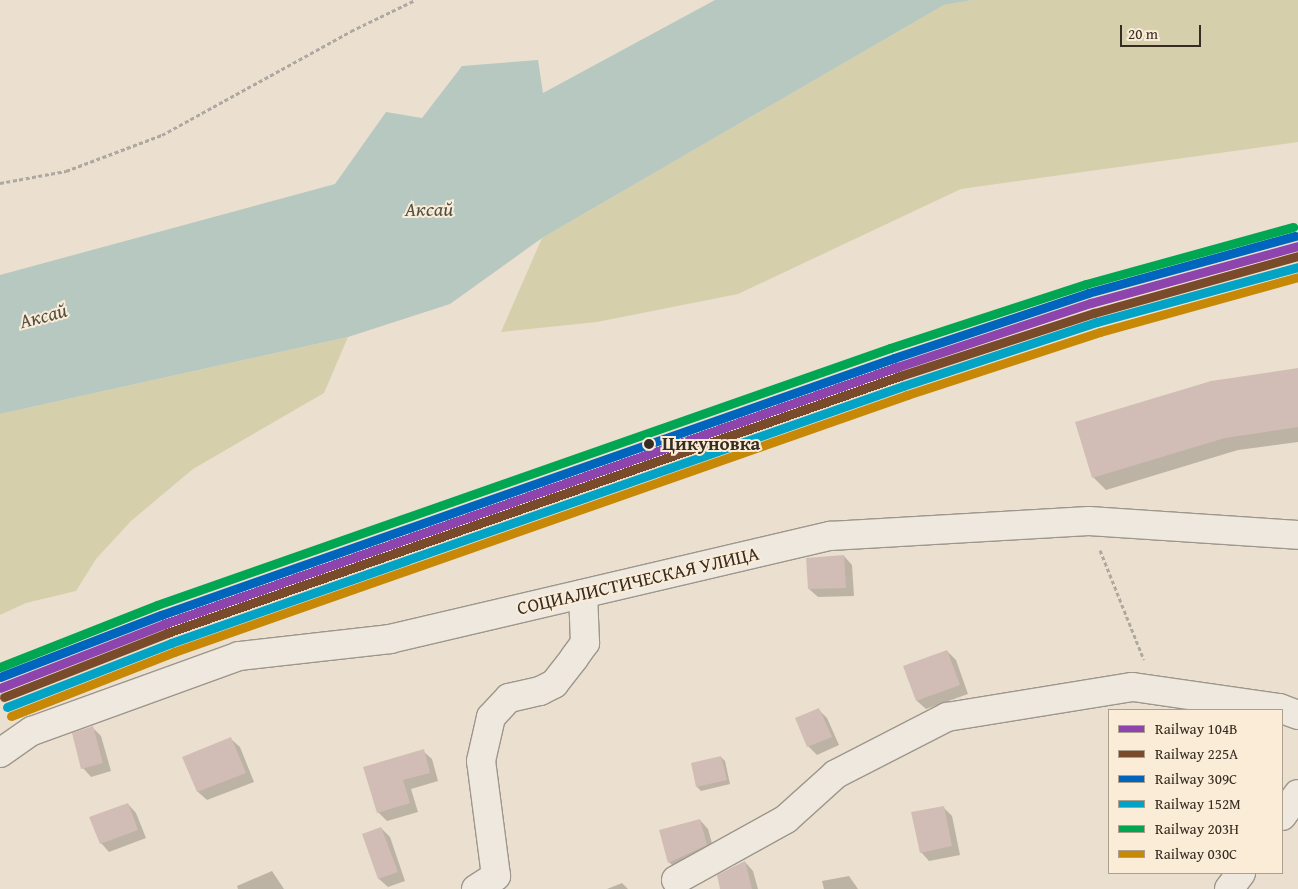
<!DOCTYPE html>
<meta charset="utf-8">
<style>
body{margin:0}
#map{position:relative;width:1298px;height:889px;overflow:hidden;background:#ebe0cf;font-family:"Gentium Book Plus",serif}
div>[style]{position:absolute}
.green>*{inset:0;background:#d6cfab}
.water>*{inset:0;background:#b6c8c0}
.shadow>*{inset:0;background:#0003}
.building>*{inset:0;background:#d1bdb5}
.path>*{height:3px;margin-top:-1.5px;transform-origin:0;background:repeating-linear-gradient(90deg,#ada8a0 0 4px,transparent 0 6.5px)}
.roads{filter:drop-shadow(1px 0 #9d968b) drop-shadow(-1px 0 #9d968b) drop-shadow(0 1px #9d968b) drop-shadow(0 -1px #9d968b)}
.minor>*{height:28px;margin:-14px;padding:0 14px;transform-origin:14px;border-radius:14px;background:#eee8df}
.rail-1>*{height:9px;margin:-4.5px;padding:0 4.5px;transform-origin:4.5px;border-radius:4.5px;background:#8e44ad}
.rail-2>*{height:9px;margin:-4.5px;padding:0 4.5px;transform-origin:4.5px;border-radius:4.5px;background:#7a4b2a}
.rail-3>*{height:9px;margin:-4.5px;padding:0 4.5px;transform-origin:4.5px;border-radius:4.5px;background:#0065bd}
.rail-4>*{height:9px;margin:-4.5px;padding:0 4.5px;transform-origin:4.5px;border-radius:4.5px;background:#03a3c5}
.rail-5>*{height:9px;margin:-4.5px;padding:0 4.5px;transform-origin:4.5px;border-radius:4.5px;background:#00a651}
.rail-6>*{height:9px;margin:-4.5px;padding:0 4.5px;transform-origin:4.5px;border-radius:4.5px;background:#c78808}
.dots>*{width:14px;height:14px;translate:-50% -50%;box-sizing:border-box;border:2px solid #faecd7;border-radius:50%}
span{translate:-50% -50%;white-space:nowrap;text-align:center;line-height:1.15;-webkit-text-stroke:4px #faecd7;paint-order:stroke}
.stop-label{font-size:19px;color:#372c21;font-weight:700}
.left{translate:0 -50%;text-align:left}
.street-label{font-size:19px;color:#372c21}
.water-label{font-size:20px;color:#515047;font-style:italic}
.legend{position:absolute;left:1108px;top:709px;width:175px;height:165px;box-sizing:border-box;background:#faecd7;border:1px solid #ac9f8e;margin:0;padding:6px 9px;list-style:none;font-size:15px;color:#372c21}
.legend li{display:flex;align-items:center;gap:10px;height:25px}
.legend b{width:25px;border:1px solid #ac9f8e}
.scale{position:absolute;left:1120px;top:25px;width:81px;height:22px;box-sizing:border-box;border:2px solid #372c21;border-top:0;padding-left:6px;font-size:15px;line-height:18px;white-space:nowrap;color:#372c21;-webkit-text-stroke:4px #faecd7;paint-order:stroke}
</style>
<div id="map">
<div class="green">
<div style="clip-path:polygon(973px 0,1298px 0,1298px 142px,961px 189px,738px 294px,597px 322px,501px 332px,542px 238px,944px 5px)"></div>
<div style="clip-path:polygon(348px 337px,324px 393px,193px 469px,131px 521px,96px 559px,76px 591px,26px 603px,0 615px,0 414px)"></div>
</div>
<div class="water">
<div style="clip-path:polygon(715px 0,973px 0,944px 5px,542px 238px,450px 304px,348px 337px,0 414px,0 275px,335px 184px,386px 112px,422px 118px,462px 66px,538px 60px,543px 93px)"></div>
</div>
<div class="shadow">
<div style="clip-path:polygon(1298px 370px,1298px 442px,1238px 450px,1106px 490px,1093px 477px)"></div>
<div style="clip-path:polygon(844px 556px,852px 565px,854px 596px,818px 597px,809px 589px)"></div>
<div style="clip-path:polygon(947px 651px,956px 660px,968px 694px,926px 709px,917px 701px,904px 667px)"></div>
<div style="clip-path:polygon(818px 709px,827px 718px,839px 745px,817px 755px,808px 746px)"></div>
<div style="clip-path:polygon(92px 727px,101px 736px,111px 771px,91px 777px,83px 768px)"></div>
<div style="clip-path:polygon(231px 739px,240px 747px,254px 782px,207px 800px,198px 792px,184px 757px)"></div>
<div style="clip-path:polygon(423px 751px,432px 759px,438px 781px,411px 789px,418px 812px,387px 821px,378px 812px)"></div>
<div style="clip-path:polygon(721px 757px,725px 761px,730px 784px,701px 791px,697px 787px)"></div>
<div style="clip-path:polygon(128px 804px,136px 813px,146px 838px,109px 852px,101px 843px)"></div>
<div style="clip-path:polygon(943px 807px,952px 816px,960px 855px,929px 861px,921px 852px)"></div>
<div style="clip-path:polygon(700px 820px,708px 829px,715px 854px,678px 871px,669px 862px,661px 831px)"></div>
<div style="clip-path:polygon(381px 828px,390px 837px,405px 881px,388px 887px,379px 879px,363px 835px)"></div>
<div style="clip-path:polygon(745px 862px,753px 871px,758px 889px,721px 889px)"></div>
<div style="clip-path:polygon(272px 871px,284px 889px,238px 889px,237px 886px)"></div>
<div style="clip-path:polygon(849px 876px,858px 889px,824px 889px,822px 881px)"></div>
<div style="clip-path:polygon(622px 883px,628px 889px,607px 889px)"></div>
</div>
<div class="building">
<div style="clip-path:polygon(1298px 368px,1298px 427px,1225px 438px,1092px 478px,1075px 422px,1211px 381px)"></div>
<div style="clip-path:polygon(844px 555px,846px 588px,808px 589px,806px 558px)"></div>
<div style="clip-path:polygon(947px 650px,960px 685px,916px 701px,903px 666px)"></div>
<div style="clip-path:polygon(819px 708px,832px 737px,807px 747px,795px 718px)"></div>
<div style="clip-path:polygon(93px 726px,103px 763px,81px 769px,72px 733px)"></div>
<div style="clip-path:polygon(231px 737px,246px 773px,197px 792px,182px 757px)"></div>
<div style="clip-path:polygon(424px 749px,430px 773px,403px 780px,410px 803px,377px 813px,363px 767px)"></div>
<div style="clip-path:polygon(721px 756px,727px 780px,696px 787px,691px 763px)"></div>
<div style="clip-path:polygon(128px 803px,138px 830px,100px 844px,89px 817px)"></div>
<div style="clip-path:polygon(944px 806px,952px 846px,920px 853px,911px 812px)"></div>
<div style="clip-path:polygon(700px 819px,707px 845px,668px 863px,659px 830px)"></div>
<div style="clip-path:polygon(381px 827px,398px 872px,378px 879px,362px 834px)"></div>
<div style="clip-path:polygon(745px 861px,752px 889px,720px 889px,717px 875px)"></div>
</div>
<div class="path">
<div style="left:0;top:183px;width:67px;rotate:-10.3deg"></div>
<div style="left:66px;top:171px;width:103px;rotate:-20.6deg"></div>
<div style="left:162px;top:135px;width:216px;rotate:-28.8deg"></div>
<div style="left:351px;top:31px;width:71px;rotate:-25.8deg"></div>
<div style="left:1100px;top:550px;width:118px;rotate:68.2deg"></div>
</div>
<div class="roads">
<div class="minor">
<div style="left:0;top:753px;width:39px;rotate:-35deg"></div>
<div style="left:32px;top:731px;width:220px;rotate:-19.9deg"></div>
<div style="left:239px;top:656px;width:152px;rotate:-6.4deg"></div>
<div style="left:390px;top:639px;width:452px;rotate:-13.2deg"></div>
<div style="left:830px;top:536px;width:259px;rotate:-3.3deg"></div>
<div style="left:1089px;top:521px;width:209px;rotate:3.8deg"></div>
<div style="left:1282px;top:816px;width:27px;rotate:-54deg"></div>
<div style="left:676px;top:880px;width:126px;rotate:-29deg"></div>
<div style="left:786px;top:819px;width:67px;rotate:-42deg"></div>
<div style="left:836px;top:774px;width:125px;rotate:-27.2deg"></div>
<div style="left:947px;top:717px;width:188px;rotate:-9.2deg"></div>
<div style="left:1133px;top:687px;width:148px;rotate:8.2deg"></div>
<div style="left:1279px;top:708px;width:20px;rotate:20deg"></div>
<div style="left:476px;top:889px;width:24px;rotate:-33deg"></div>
<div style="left:496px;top:876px;width:116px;rotate:-97.4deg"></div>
<div style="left:481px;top:761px;width:45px;rotate:-77.2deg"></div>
<div style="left:491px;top:717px;width:26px;rotate:-47deg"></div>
<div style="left:509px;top:698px;width:32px;rotate:-13deg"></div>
<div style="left:540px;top:691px;width:16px;rotate:-27deg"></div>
<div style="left:554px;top:684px;width:33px;rotate:-52deg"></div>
<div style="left:574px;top:658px;width:19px;rotate:-54deg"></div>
<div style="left:585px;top:643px;width:49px;rotate:-92.3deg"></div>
<div style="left:1229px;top:889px;width:20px;rotate:-53deg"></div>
</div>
</div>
<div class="rail-1">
<div style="left:0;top:688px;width:176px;rotate:-21.3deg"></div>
<div style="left:164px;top:624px;width:777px;rotate:-19.32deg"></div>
<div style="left:897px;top:367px;width:204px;rotate:-18.3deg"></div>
<div style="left:1091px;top:303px;width:215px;rotate:-15.4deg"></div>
</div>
<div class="rail-2">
<div style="left:4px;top:697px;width:175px;rotate:-21.4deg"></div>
<div style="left:167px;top:633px;width:777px;rotate:-19.32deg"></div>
<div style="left:900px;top:376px;width:204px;rotate:-18deg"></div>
<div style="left:1094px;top:313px;width:212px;rotate:-15.6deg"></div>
</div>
<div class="rail-3">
<div style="left:0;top:677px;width:173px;rotate:-21.1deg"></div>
<div style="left:161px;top:615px;width:777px;rotate:-19.32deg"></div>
<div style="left:894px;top:358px;width:205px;rotate:-18.5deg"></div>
<div style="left:1088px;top:293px;width:215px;rotate:-15.4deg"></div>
</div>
<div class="rail-4">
<div style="left:7px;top:707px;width:176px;rotate:-21.3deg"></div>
<div style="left:171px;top:643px;width:776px;rotate:-19.35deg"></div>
<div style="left:903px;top:386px;width:204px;rotate:-18.3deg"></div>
<div style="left:1097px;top:322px;width:208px;rotate:-15.3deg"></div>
</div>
<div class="rail-5">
<div style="left:0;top:667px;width:169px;rotate:-21.5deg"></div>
<div style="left:157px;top:605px;width:777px;rotate:-19.32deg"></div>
<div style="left:890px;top:348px;width:206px;rotate:-18.1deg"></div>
<div style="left:1086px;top:284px;width:215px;rotate:-15.4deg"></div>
</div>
<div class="rail-6">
<div style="left:11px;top:716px;width:175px;rotate:-21.4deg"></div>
<div style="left:174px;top:652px;width:777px;rotate:-19.32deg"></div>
<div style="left:907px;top:395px;width:203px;rotate:-18.1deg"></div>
<div style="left:1100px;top:332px;width:205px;rotate:-15.5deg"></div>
</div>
<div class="dots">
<div style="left:649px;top:444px;background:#372c21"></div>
</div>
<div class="stop-label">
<span class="left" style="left:662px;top:444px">Цикуновка</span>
</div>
<div class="street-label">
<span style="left:638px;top:581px;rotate:-13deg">СОЦИАЛИСТИЧЕСКАЯ УЛИЦА</span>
</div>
<div class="water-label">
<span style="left:429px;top:208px">Аксай</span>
<span style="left:43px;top:315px;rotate:-15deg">Аксай</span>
</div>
<ul class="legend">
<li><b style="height:6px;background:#8e44ad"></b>Railway 104В</li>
<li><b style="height:6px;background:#7a4b2a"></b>Railway 225А</li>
<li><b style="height:6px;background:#0065bd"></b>Railway 309С</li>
<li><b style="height:6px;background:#03a3c5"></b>Railway 152М</li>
<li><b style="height:6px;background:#00a651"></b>Railway 203Н</li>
<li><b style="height:6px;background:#c78808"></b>Railway 030C</li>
</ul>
<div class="scale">20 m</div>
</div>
